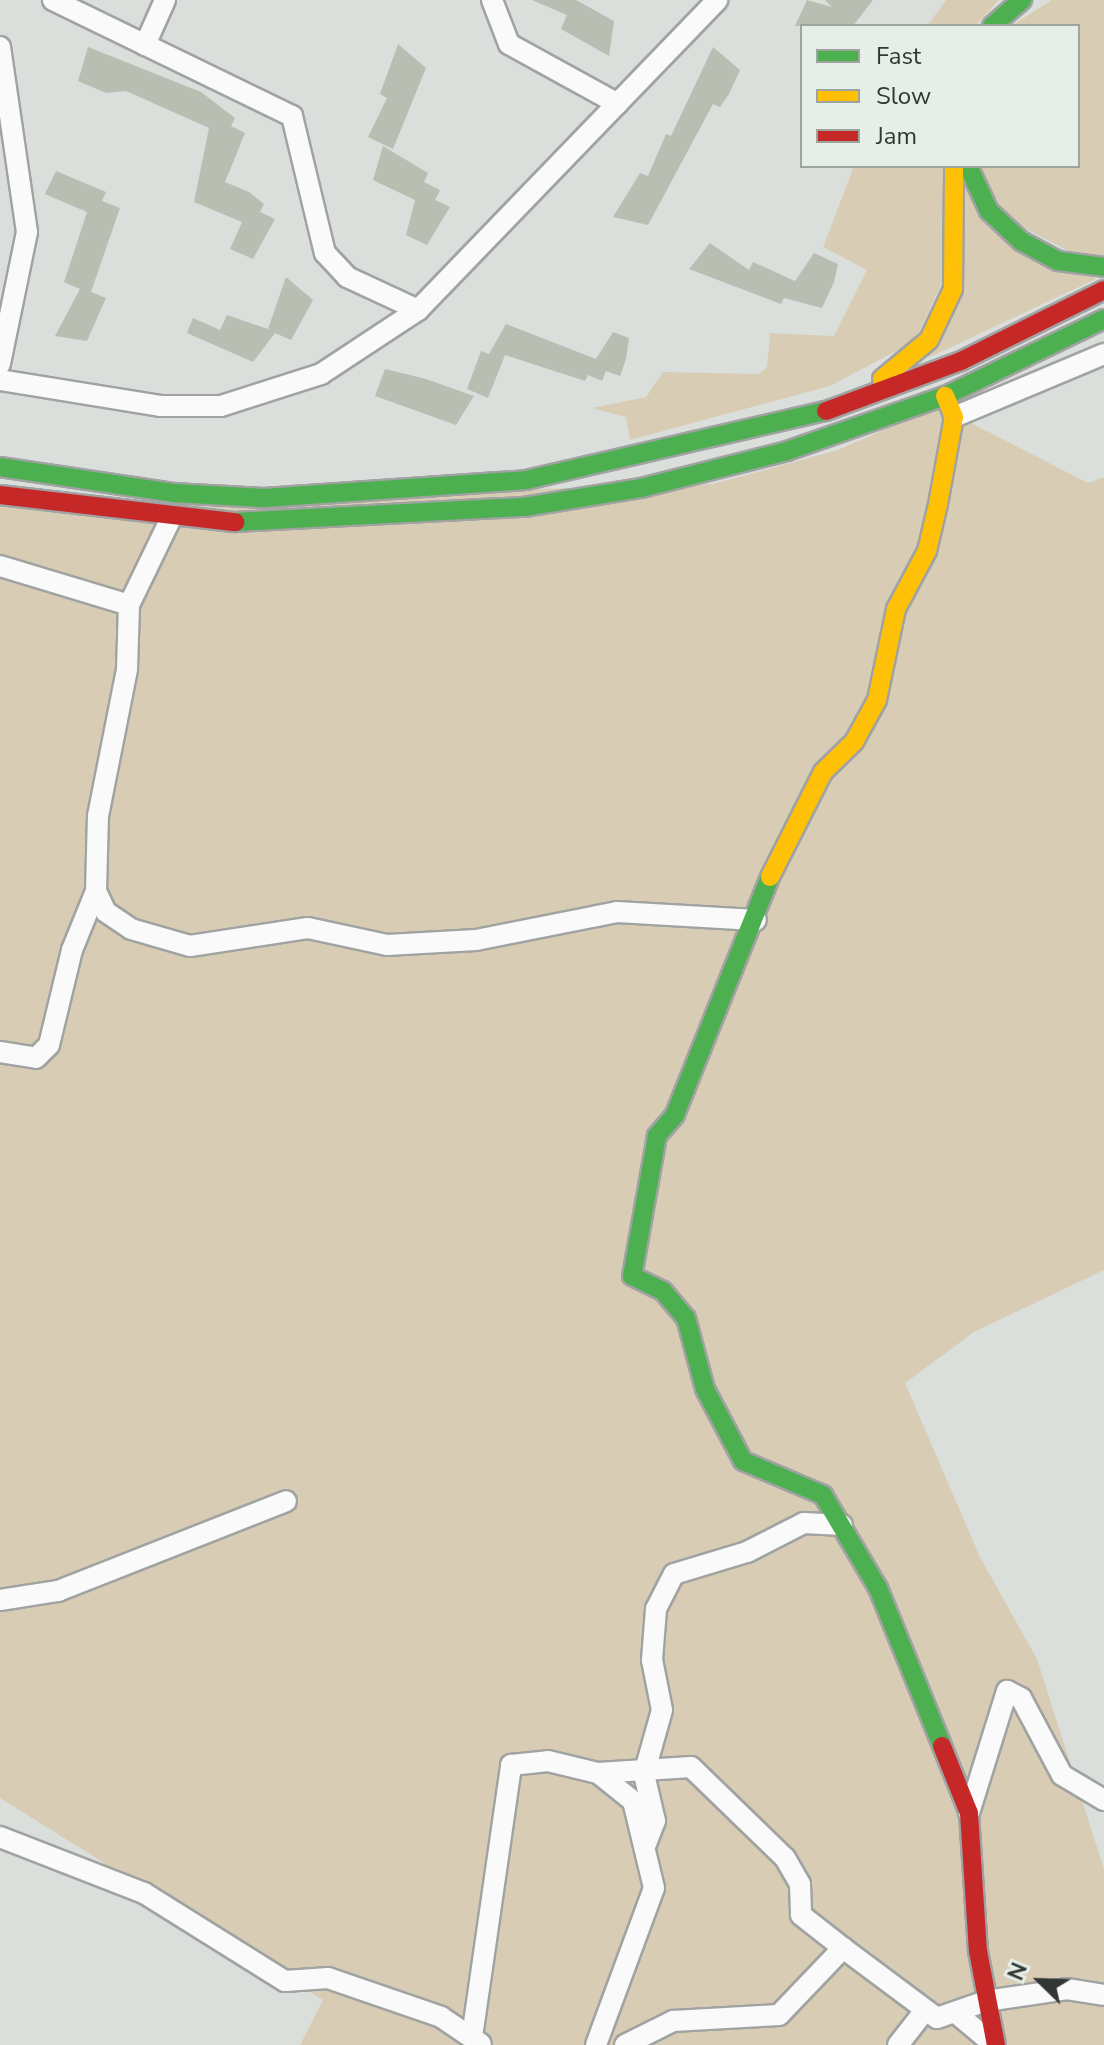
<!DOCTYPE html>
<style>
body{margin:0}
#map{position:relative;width:1104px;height:2045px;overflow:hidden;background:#dbdfdc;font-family:"Nunito Sans",sans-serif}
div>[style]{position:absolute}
.green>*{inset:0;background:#d8cdb4}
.building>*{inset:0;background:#b9bdb2}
.roads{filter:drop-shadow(2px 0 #a0a3a1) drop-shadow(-2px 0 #a0a3a1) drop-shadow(0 2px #a0a3a1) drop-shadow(0 -2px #a0a3a1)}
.street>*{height:20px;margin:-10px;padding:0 10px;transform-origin:10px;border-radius:10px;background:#fafafa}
.fast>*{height:18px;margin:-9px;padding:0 9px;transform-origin:9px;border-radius:9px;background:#4caf50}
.slow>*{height:18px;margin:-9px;padding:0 9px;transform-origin:9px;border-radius:9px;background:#ffc107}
.jam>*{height:18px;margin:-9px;padding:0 9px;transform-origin:9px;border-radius:9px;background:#c62828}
span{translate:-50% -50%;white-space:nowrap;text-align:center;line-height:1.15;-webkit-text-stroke:6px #e6eee8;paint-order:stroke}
.legend{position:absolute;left:800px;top:24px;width:280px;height:144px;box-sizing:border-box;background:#e6eee8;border:2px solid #9ea5a0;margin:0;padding:10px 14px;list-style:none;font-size:24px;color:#333734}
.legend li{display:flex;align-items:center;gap:16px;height:40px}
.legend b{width:40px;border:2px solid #9ea5a0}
.north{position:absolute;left:1000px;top:1941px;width:80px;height:80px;-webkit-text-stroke:6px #e6eee8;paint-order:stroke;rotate:293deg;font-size:22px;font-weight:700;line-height:32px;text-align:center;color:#333734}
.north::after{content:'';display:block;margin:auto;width:28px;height:36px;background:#333734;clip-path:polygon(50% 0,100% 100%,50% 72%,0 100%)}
</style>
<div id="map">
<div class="green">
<div style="clip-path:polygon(946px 0,999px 0,975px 26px,927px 26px)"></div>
<div style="clip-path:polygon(1052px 0,1104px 0,1104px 257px,1080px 257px,1009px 220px,977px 166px,1078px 166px,1078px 26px,1011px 26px)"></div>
<div style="clip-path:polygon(854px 166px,943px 166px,944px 279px,915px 341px,830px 386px,630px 440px,626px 417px,592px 408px,646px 397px,663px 372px,759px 374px,767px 367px,770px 333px,834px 336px,867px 270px,823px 247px)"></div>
<div style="clip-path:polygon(961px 181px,973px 197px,1096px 279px,928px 358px)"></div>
<div style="clip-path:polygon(938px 406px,1088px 483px,1104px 477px,1104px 1270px,974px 1332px,905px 1383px,980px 1557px,1037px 1659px,1104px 1869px,1104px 2045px,300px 2045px,323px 2000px,0 1798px,0 504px,713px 484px,838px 450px)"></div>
</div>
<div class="building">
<div style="clip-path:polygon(532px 0,576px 0,614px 21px,609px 56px,561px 29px,567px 15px)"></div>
<div style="clip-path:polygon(807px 0,832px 7px,825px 0,873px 0,853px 26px,795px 26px)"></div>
<div style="clip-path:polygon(398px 44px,426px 68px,393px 149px,368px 137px,387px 98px,380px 94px)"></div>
<div style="clip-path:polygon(88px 47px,201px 92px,235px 118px,231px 126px,245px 133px,225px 182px,249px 192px,264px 204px,260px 212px,275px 219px,253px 259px,230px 249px,242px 222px,194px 202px,209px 128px,126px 91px,106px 93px,78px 81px)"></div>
<div style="clip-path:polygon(713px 47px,740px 70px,729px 94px,720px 107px,713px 104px,648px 225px,613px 217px,640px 173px,648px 176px,666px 134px,671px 136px)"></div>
<div style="clip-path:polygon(383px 146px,428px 173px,424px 182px,440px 190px,435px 200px,450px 207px,427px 245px,406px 235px,415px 200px,373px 180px)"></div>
<div style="clip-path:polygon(56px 171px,106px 192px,102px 201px,120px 208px,91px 292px,106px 298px,87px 341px,55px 336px,80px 289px,64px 282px,87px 212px,45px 194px)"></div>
<div style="clip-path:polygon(710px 243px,749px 270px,753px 262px,795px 281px,814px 253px,838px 264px,834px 282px,822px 308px,784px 298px,781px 304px,689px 269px)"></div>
<div style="clip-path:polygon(286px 277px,313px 300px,291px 340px,275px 333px,253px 362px,187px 333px,193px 318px,220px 330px,227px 315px,268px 329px)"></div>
<div style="clip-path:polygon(506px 324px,596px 359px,613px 332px,629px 338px,626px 359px,620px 376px,606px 371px,602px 381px,588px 375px,585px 381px,505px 355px,488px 398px,467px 389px,481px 351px,489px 354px)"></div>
<div style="clip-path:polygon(385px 369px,426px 379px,474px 396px,456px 425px,375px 396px)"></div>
</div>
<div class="roads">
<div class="street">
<div style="left:53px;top:0;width:266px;rotate:25.9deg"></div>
<div style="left:292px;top:116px;width:141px;rotate:76.5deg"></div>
<div style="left:325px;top:253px;width:33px;rotate:47deg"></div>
<div style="left:347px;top:277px;width:78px;rotate:24.9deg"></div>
<div style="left:492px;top:0;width:47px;rotate:68.9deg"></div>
<div style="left:509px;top:44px;width:124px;rotate:28.8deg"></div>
<div style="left:145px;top:45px;width:49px;rotate:-66deg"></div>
<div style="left:0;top:47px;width:187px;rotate:81.7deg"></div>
<div style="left:27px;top:232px;width:135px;rotate:101.6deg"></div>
<div style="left:0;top:380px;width:162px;rotate:9.2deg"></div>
<div style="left:160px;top:406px;width:61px"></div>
<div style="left:221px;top:406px;width:105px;rotate:-17.7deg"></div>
<div style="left:321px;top:374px;width:116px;rotate:-33.4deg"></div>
<div style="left:418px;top:310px;width:431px;rotate:-46deg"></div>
<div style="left:954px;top:417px;width:163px;rotate:-22.8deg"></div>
<div style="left:0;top:566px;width:135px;rotate:16.8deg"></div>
<div style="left:96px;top:891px;width:23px;rotate:65deg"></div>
<div style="left:106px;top:912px;width:30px;rotate:34deg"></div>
<div style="left:131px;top:929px;width:61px;rotate:16.1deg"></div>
<div style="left:190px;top:946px;width:119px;rotate:-8.7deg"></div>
<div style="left:308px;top:928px;width:81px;rotate:12.1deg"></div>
<div style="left:387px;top:945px;width:89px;rotate:-3.2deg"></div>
<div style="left:476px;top:940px;width:144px;rotate:-11.2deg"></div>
<div style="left:617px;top:912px;width:139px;rotate:3.3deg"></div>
<div style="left:0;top:1052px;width:36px;rotate:9deg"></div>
<div style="left:36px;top:1058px;width:18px;rotate:-45deg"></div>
<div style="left:49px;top:1045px;width:98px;rotate:-76.4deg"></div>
<div style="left:72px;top:950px;width:64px;rotate:-67.9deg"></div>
<div style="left:96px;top:891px;width:75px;rotate:-88.5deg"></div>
<div style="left:98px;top:816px;width:150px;rotate:-78.8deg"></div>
<div style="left:127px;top:669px;width:64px;rotate:-88.2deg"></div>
<div style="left:129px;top:605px;width:94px;rotate:-64.2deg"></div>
<div style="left:0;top:1600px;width:59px;rotate:-8.8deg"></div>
<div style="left:58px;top:1591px;width:245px;rotate:-21.5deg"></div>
<div style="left:598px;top:1773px;width:93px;rotate:-3.7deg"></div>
<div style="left:691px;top:1767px;width:131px;rotate:44.1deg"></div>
<div style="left:785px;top:1858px;width:30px;rotate:60deg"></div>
<div style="left:800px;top:1884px;width:31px;rotate:88deg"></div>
<div style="left:801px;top:1915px;width:53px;rotate:38.2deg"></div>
<div style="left:969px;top:1813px;width:128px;rotate:-72.7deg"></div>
<div style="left:1007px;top:1691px;width:16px;rotate:27deg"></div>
<div style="left:1021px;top:1698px;width:87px;rotate:62deg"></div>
<div style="left:1062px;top:1775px;width:49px;rotate:30.8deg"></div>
<div style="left:0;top:1837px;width:155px;rotate:21.3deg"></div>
<div style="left:144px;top:1893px;width:166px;rotate:32deg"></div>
<div style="left:285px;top:1981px;width:43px;rotate:-4deg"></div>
<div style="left:328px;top:1978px;width:120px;rotate:19deg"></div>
<div style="left:441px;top:2017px;width:48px;rotate:34deg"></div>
<div style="left:646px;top:1844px;width:25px;rotate:-69deg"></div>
<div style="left:655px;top:1821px;width:48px;rotate:-103.2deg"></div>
<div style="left:644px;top:1774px;width:66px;rotate:-74.3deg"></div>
<div style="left:662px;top:1710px;width:51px;rotate:-101.3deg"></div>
<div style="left:652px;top:1660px;width:51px;rotate:-85.5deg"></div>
<div style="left:656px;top:1609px;width:39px;rotate:-63deg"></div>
<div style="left:674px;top:1574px;width:76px;rotate:-16.8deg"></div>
<div style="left:747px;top:1552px;width:64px;rotate:-27deg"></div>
<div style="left:804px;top:1523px;width:38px;rotate:3deg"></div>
<div style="left:955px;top:2012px;width:51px;rotate:40.2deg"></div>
<div style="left:472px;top:2037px;width:275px;rotate:-81.8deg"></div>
<div style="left:511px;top:1765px;width:37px;rotate:-6deg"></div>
<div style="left:548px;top:1761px;width:51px;rotate:13.5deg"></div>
<div style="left:598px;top:1773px;width:45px;rotate:38.7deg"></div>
<div style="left:633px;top:1801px;width:89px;rotate:76.4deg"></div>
<div style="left:654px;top:1888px;width:167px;rotate:110.3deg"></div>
<div style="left:625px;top:2045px;width:54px;rotate:-26.6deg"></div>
<div style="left:673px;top:2021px;width:106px;rotate:-3.2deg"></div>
<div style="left:779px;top:2015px;width:93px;rotate:-46.3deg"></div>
<div style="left:843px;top:1948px;width:117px;rotate:36.7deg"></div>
<div style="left:937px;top:2018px;width:52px;rotate:-19.1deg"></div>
<div style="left:986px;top:2001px;width:82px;rotate:-8.4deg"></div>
<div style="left:1067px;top:1989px;width:37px;rotate:9deg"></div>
<div style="left:898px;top:2045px;width:41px;rotate:-52deg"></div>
</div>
<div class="fast">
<div style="left:992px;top:26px;width:40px;rotate:-41deg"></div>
<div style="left:968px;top:166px;width:50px;rotate:65deg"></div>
<div style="left:989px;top:211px;width:44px;rotate:43.2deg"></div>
<div style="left:1021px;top:241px;width:42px;rotate:28.4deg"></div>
<div style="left:1058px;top:261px;width:46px;rotate:7.4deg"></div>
<div style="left:0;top:467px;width:175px;rotate:8.5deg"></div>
<div style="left:173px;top:493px;width:91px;rotate:3.1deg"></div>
<div style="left:264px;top:498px;width:263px;rotate:-3.9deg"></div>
<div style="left:526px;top:480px;width:308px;rotate:-13deg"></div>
<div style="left:235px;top:522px;width:289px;rotate:-3deg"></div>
<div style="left:524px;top:507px;width:119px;rotate:-9.2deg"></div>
<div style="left:641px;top:488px;width:151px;rotate:-14.2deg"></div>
<div style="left:787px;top:451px;width:167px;rotate:-19.2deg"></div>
<div style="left:945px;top:396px;width:177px;rotate:-25.8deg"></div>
<div style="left:770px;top:877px;width:256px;rotate:111.8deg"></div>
<div style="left:675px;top:1115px;width:28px;rotate:131deg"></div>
<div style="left:657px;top:1136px;width:142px;rotate:100.1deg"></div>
<div style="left:632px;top:1276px;width:34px;rotate:26deg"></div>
<div style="left:663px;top:1291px;width:35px;rotate:50deg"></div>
<div style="left:686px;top:1318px;width:73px;rotate:75deg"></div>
<div style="left:705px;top:1389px;width:81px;rotate:62.2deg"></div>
<div style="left:743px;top:1461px;width:87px;rotate:23deg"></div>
<div style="left:823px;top:1495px;width:108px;rotate:59.4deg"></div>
<div style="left:878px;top:1588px;width:170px;rotate:67.9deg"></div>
</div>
<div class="slow">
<div style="left:882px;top:379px;width:61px;rotate:-39.7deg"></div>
<div style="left:929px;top:340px;width:56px;rotate:-64.8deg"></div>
<div style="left:953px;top:289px;width:123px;rotate:-89.5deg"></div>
<div style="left:770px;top:877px;width:118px;rotate:-63.2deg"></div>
<div style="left:823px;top:772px;width:43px;rotate:-44.1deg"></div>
<div style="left:854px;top:742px;width:48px;rotate:-61.3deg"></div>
<div style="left:877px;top:700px;width:93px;rotate:-78.2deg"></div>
<div style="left:896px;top:609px;width:66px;rotate:-61.9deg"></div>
<div style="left:927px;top:551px;width:48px;rotate:-76.8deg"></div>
<div style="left:938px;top:504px;width:88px;rotate:-79.6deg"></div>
<div style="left:954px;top:417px;width:23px;rotate:-113deg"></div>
</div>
<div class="jam">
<div style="left:826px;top:411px;width:144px;rotate:-20.3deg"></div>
<div style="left:961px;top:361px;width:160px;rotate:-26.4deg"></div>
<div style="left:0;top:495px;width:237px;rotate:6.6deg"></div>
<div style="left:942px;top:1746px;width:72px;rotate:68.1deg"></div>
<div style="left:969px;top:1813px;width:138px;rotate:86.3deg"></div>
<div style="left:978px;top:1951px;width:96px;rotate:79.2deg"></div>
</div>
</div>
<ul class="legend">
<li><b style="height:10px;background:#4caf50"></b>Fast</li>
<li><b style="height:10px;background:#ffc107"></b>Slow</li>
<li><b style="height:10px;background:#c62828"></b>Jam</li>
</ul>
<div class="north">N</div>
</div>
